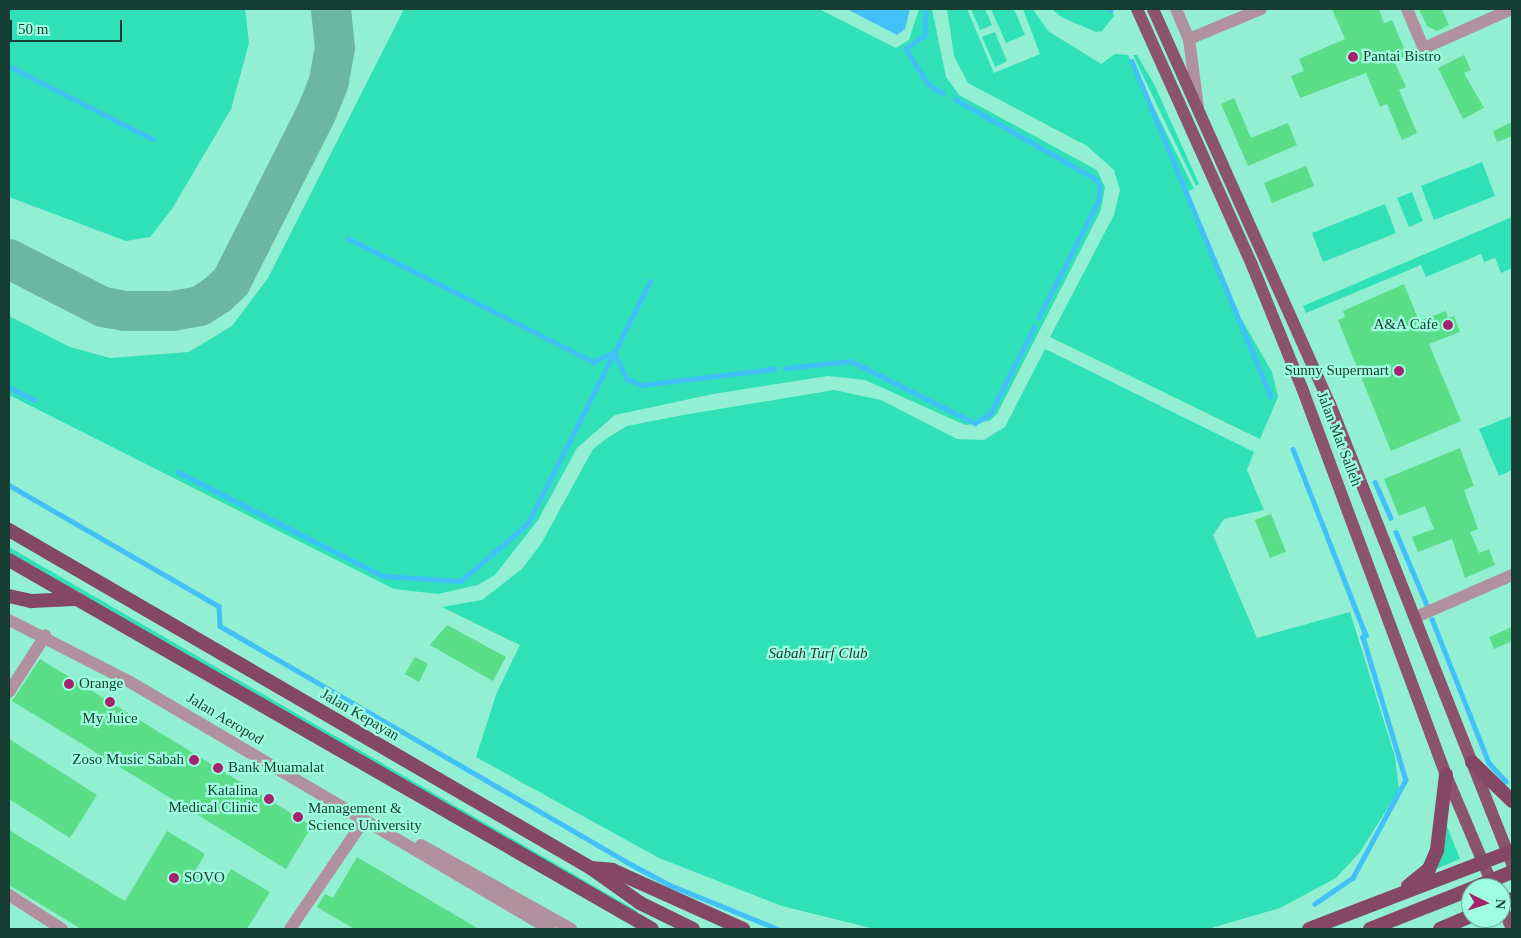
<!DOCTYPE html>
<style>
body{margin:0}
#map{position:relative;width:1521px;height:938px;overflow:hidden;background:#92efd2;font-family:"Times New Roman",serif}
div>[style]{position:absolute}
.green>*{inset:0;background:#30e0b6}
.water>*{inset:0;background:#42c1f9}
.stream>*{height:4.5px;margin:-2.25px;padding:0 2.25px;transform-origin:2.25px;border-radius:2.25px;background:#42c1f9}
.taxiway>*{height:40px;margin:-20px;padding:0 20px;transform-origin:20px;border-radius:20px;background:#6bb7a0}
.building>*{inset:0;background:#5add87}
.minor>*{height:12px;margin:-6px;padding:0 6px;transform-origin:6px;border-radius:6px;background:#b2919e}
.primary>*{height:12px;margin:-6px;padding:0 6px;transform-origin:6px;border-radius:6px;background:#8c536d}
.trunk>*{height:14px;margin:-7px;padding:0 7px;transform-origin:7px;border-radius:7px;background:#854864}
.trunk-bridge>*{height:14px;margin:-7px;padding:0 7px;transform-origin:7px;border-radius:7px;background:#854864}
.dots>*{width:14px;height:14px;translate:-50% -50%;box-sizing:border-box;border:2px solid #9ffddf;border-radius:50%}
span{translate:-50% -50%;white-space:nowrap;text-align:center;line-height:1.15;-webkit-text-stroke:4.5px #9ffddf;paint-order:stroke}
.poi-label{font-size:15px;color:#163d32}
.left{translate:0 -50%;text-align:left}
.right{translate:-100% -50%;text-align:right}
.street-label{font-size:15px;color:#163d32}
.park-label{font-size:15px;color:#1b3930;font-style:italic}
.frame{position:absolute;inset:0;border:10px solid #163d32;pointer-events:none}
.north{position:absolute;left:1461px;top:878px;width:50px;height:50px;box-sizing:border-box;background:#9ffddf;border:1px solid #68b09a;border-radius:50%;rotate:94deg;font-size:14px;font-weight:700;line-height:20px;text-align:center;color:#163d32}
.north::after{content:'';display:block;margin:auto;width:18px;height:22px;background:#a7226d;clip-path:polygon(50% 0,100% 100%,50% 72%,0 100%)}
.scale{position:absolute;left:10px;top:20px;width:112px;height:22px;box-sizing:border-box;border:2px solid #163d32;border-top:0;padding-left:6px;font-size:15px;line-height:18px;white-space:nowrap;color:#163d32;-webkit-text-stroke:4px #9ffddf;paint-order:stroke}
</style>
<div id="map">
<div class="green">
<div style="clip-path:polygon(9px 9px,245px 9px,249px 43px,231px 109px,172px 209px,150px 237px,126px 241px,9px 197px)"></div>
<div style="clip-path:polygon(404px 9px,819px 9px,896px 48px,909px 40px,919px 9px,932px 9px,946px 77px,959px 95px,1097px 170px,1105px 187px,1101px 210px,997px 414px,989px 421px,965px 425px,865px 380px,828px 376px,713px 394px,615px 415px,577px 448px,538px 520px,495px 575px,478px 585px,438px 594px,394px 589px,9px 395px,9px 316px,70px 347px,110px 358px,189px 352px,232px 326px,268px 278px)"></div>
<div style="clip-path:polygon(947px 9px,967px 9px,994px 73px,1040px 54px,1023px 9px,1033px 9px,1048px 31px,1101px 64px,1115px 54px,1128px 55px,1194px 189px,1186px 191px,1238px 313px,1272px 372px,1278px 397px,1260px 439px,1050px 337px,1114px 215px,1120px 190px,1114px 170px,1087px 146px,968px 83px,954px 56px)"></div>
<div style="clip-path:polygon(971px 9px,985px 9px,992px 25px,980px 30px)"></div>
<div style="clip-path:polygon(991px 9px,1014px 9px,1025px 35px,1006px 43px)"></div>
<div style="clip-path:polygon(1052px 9px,1111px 9px,1114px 16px,1102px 31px,1096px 32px,1061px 17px)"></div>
<div style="clip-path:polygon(995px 32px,1007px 61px,995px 67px,982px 37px)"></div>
<div style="clip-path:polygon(1133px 55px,1137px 55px,1154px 84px,1199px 184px,1196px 186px)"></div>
<div style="clip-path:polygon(1482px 162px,1495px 196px,1434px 220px,1421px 186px)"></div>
<div style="clip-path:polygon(1412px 192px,1423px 221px,1409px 227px,1397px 198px)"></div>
<div style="clip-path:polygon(1385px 204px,1396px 233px,1323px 262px,1312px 233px)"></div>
<div style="clip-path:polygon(1512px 217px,1512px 268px,1501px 273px,1495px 258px,1484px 262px,1481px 254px,1426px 277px,1421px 265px,1306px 313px,1303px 306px)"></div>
<div style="clip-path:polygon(1045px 349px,1254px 452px,1247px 470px,1264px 510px,1224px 519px,1213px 535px,1257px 638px,1350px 612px,1395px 757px,1399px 790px,1360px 852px,1336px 878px,1280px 908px,1208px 929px,875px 929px,782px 906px,659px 858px,476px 757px,497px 692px,520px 645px,442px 607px,482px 600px,522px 569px,541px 544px,593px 449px,609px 437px,627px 426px,683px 415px,834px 390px,881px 400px,957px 439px,984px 440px,1005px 427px)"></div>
<div style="clip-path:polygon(1512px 416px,1512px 470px,1499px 476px,1479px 429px)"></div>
<div style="clip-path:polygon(9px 547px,637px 911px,637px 913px,9px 552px)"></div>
<div style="clip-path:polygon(1441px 811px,1460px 859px,1424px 874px)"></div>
</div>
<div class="water">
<div style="clip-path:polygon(847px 9px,910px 9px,905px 29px,897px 35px)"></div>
</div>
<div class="stream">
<div style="left:926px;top:9px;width:27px;rotate:92deg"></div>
<div style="left:925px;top:36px;width:23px;rotate:146deg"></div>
<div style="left:906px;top:49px;width:43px;rotate:57.4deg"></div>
<div style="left:929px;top:85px;width:16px;rotate:30deg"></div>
<div style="left:1111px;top:9px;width:1px;rotate:90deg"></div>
<div style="left:1132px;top:61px;width:363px;rotate:67.5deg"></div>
<div style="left:9px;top:66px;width:161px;rotate:26.9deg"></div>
<div style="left:955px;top:99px;width:162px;rotate:29.6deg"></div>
<div style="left:1096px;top:179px;width:8px;rotate:60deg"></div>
<div style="left:1100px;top:186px;width:15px;rotate:94deg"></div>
<div style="left:1099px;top:201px;width:131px;rotate:117.3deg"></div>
<div style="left:348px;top:238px;width:275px;rotate:26.8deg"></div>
<div style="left:593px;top:362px;width:23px;rotate:-25deg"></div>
<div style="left:614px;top:352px;width:30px;rotate:64deg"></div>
<div style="left:627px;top:379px;width:15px;rotate:23deg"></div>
<div style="left:641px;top:385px;width:134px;rotate:-6.9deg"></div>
<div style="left:785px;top:368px;width:66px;rotate:-6.1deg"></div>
<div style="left:851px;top:361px;width:139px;rotate:26.6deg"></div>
<div style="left:975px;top:423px;width:17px;rotate:-31deg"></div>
<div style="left:990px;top:414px;width:97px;rotate:-63.2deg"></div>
<div style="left:9px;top:387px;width:29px;rotate:27deg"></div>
<div style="left:1293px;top:449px;width:200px;rotate:68.6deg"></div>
<div style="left:1366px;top:635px;width:4px;rotate:146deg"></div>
<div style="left:1363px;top:637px;width:149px;rotate:73.3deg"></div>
<div style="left:1406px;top:780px;width:111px;rotate:118.4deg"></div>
<div style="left:1353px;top:878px;width:46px;rotate:145.6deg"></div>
<div style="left:178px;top:472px;width:230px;rotate:26.9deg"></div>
<div style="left:383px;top:576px;width:78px;rotate:3.7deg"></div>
<div style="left:461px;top:581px;width:89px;rotate:-40.9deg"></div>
<div style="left:528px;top:523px;width:271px;rotate:-63.2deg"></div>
<div style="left:1375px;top:482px;width:39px;rotate:66deg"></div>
<div style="left:9px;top:485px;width:242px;rotate:30deg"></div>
<div style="left:219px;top:606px;width:20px;rotate:87deg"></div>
<div style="left:220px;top:626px;width:468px;rotate:30.1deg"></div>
<div style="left:625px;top:861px;width:51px;rotate:28.1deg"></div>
<div style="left:670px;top:885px;width:117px;rotate:22.2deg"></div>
<div style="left:1396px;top:532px;width:79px;rotate:67deg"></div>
<div style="left:1432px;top:619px;width:155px;rotate:68.4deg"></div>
<div style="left:1489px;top:763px;width:25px;rotate:47deg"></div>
</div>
<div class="taxiway">
<div style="left:9px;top:259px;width:106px;rotate:27.1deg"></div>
<div style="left:103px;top:307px;width:23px;rotate:10deg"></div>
<div style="left:126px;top:311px;width:46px"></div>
<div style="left:172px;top:311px;width:28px;rotate:-10deg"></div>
<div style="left:200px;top:306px;width:20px;rotate:-33deg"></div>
<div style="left:217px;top:295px;width:19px;rotate:-43deg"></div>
<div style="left:231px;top:282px;width:188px;rotate:-63.2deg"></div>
<div style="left:316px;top:114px;width:35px;rotate:-68deg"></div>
<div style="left:329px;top:81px;width:34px;rotate:-80deg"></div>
<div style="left:335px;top:48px;width:39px;rotate:-96deg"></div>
</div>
<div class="building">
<div style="clip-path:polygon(1332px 9px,1379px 9px,1384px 23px,1392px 20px,1407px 55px,1394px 61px,1406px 87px,1399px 90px,1417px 133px,1402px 140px,1387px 104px,1380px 107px,1366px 73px,1300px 98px,1291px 76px,1304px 71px,1299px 59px,1345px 39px)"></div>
<div style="clip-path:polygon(1419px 9px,1442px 9px,1449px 25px,1437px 31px,1427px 26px)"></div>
<div style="clip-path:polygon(1464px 55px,1471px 70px,1464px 73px,1484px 108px,1463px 119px,1438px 68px)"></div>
<div style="clip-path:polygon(1234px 98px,1251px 138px,1288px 123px,1297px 145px,1248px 166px,1221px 104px)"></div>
<div style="clip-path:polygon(1512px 122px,1512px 136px,1497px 142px,1493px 131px)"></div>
<div style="clip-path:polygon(1306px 166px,1314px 186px,1272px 203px,1264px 183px)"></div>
<div style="clip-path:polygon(1404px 284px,1419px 321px,1446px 311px,1448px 318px,1454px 316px,1460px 332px,1429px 344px,1461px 421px,1391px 451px,1338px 320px,1345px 317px,1343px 311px)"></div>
<div style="clip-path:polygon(1460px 448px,1474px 486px,1464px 490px,1478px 529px,1470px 532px,1479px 553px,1489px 549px,1495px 565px,1465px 578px,1452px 539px,1418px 552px,1412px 537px,1434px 529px,1425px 506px,1399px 516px,1384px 479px)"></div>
<div style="clip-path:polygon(1271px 514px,1286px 552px,1270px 558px,1255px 520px)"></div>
<div style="clip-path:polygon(447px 625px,506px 657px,493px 681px,430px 645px)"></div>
<div style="clip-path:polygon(1512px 627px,1512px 641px,1494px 649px,1489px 637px)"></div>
<div style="clip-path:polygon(415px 657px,428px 664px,419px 682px,405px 674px)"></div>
<div style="clip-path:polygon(40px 659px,312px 826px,286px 869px,12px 701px)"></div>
<div style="clip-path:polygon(9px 739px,97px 795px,70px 838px,9px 799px)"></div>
<div style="clip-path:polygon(9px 830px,125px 901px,167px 831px,205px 854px,195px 871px,221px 886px,231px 869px,270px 892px,247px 929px,81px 929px,9px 885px)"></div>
<div style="clip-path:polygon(357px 857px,479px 929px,354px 929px,317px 907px,325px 894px,333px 898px)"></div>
</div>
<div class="minor">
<div style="left:1176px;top:9px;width:33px;rotate:67deg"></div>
<div style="left:1189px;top:39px;width:69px;rotate:82.5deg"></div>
<div style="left:1407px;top:9px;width:49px;rotate:67.1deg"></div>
<div style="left:1189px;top:39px;width:78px;rotate:-22.6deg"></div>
<div style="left:1424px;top:48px;width:96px;rotate:-23.9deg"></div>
<div style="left:1416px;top:617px;width:105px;rotate:-23.6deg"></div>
<div style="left:9px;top:620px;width:136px;rotate:27.1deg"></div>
<div style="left:130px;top:682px;width:487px;rotate:30.5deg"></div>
<div style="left:9px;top:692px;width:67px;rotate:-57.3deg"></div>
<div style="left:421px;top:845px;width:172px;rotate:29.2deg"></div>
<div style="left:9px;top:895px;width:63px;rotate:32.7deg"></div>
<div style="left:290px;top:929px;width:132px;rotate:-55.8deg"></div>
</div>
<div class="primary">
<div style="left:1137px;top:9px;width:281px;rotate:65.8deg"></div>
<div style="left:1252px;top:265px;width:133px;rotate:67.9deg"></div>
<div style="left:1302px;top:388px;width:413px;rotate:69.6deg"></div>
<div style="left:1446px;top:775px;width:123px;rotate:67deg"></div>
<div style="left:1153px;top:9px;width:433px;rotate:65.9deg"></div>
<div style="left:1330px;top:404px;width:494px;rotate:68.4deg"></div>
<div style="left:1501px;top:905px;width:26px;rotate:65deg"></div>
</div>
<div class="trunk">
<div style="left:9px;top:530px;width:673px;rotate:30.15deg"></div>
<div style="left:591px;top:868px;width:60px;rotate:35.5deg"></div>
<div style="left:640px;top:903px;width:59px;rotate:26.1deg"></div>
<div style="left:9px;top:560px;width:741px;rotate:29.85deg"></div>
<div style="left:9px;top:596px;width:23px;rotate:13deg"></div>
<div style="left:31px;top:601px;width:44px;rotate:-2.6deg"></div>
<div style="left:1472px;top:762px;width:56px;rotate:44.3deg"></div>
<div style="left:591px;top:868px;width:21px;rotate:5deg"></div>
<div style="left:612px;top:870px;width:144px;rotate:24.2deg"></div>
<div style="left:1408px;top:886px;width:27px;rotate:-39deg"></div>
<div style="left:1429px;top:869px;width:21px;rotate:-67deg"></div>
<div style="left:1437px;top:850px;width:76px;rotate:-83.2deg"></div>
<div style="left:1501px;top:904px;width:12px;rotate:-24deg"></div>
<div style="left:1309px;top:929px;width:217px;rotate:-21deg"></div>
<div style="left:1370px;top:929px;width:109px;rotate:-21.6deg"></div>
<div style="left:1440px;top:929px;width:34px;rotate:-23deg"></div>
</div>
<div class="trunk-bridge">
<div style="left:1473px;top:888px;width:42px;rotate:-22.3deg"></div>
</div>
<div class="dots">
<div style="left:1353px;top:57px;background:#a7226d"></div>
<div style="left:1448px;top:325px;background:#a7226d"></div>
<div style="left:1399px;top:371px;background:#a7226d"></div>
<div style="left:69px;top:684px;background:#a7226d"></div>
<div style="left:110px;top:702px;background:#a7226d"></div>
<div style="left:194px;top:760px;background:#a7226d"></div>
<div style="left:218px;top:768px;background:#a7226d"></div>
<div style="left:269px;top:799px;background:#a7226d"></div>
<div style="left:298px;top:817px;background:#a7226d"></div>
<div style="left:174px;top:878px;background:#a7226d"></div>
</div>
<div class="poi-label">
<span class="left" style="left:1363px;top:57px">Pantai Bistro</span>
<span class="right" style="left:1438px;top:325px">A&amp;A Cafe</span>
<span class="right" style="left:1389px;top:371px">Sunny Supermart</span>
<span class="left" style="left:79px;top:684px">Orange</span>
<span style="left:110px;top:719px">My Juice</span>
<span class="right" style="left:184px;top:760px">Zoso Music Sabah</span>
<span class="left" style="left:228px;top:768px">Bank Muamalat</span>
<span class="right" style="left:258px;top:799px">Katalina<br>Medical Clinic</span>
<span class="left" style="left:308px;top:817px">Management &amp;<br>Science University</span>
<span class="left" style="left:184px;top:878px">SOVO</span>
</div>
<div class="street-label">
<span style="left:1339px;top:439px;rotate:69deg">Jalan Mat Salleh</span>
<span style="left:360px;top:715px;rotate:30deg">Jalan Kepayan</span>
<span style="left:225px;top:719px;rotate:31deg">Jalan Aeropod</span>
</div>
<div class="park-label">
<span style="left:818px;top:654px">Sabah Turf Club</span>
</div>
<div class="frame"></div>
<div class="north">N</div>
<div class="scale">50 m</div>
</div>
